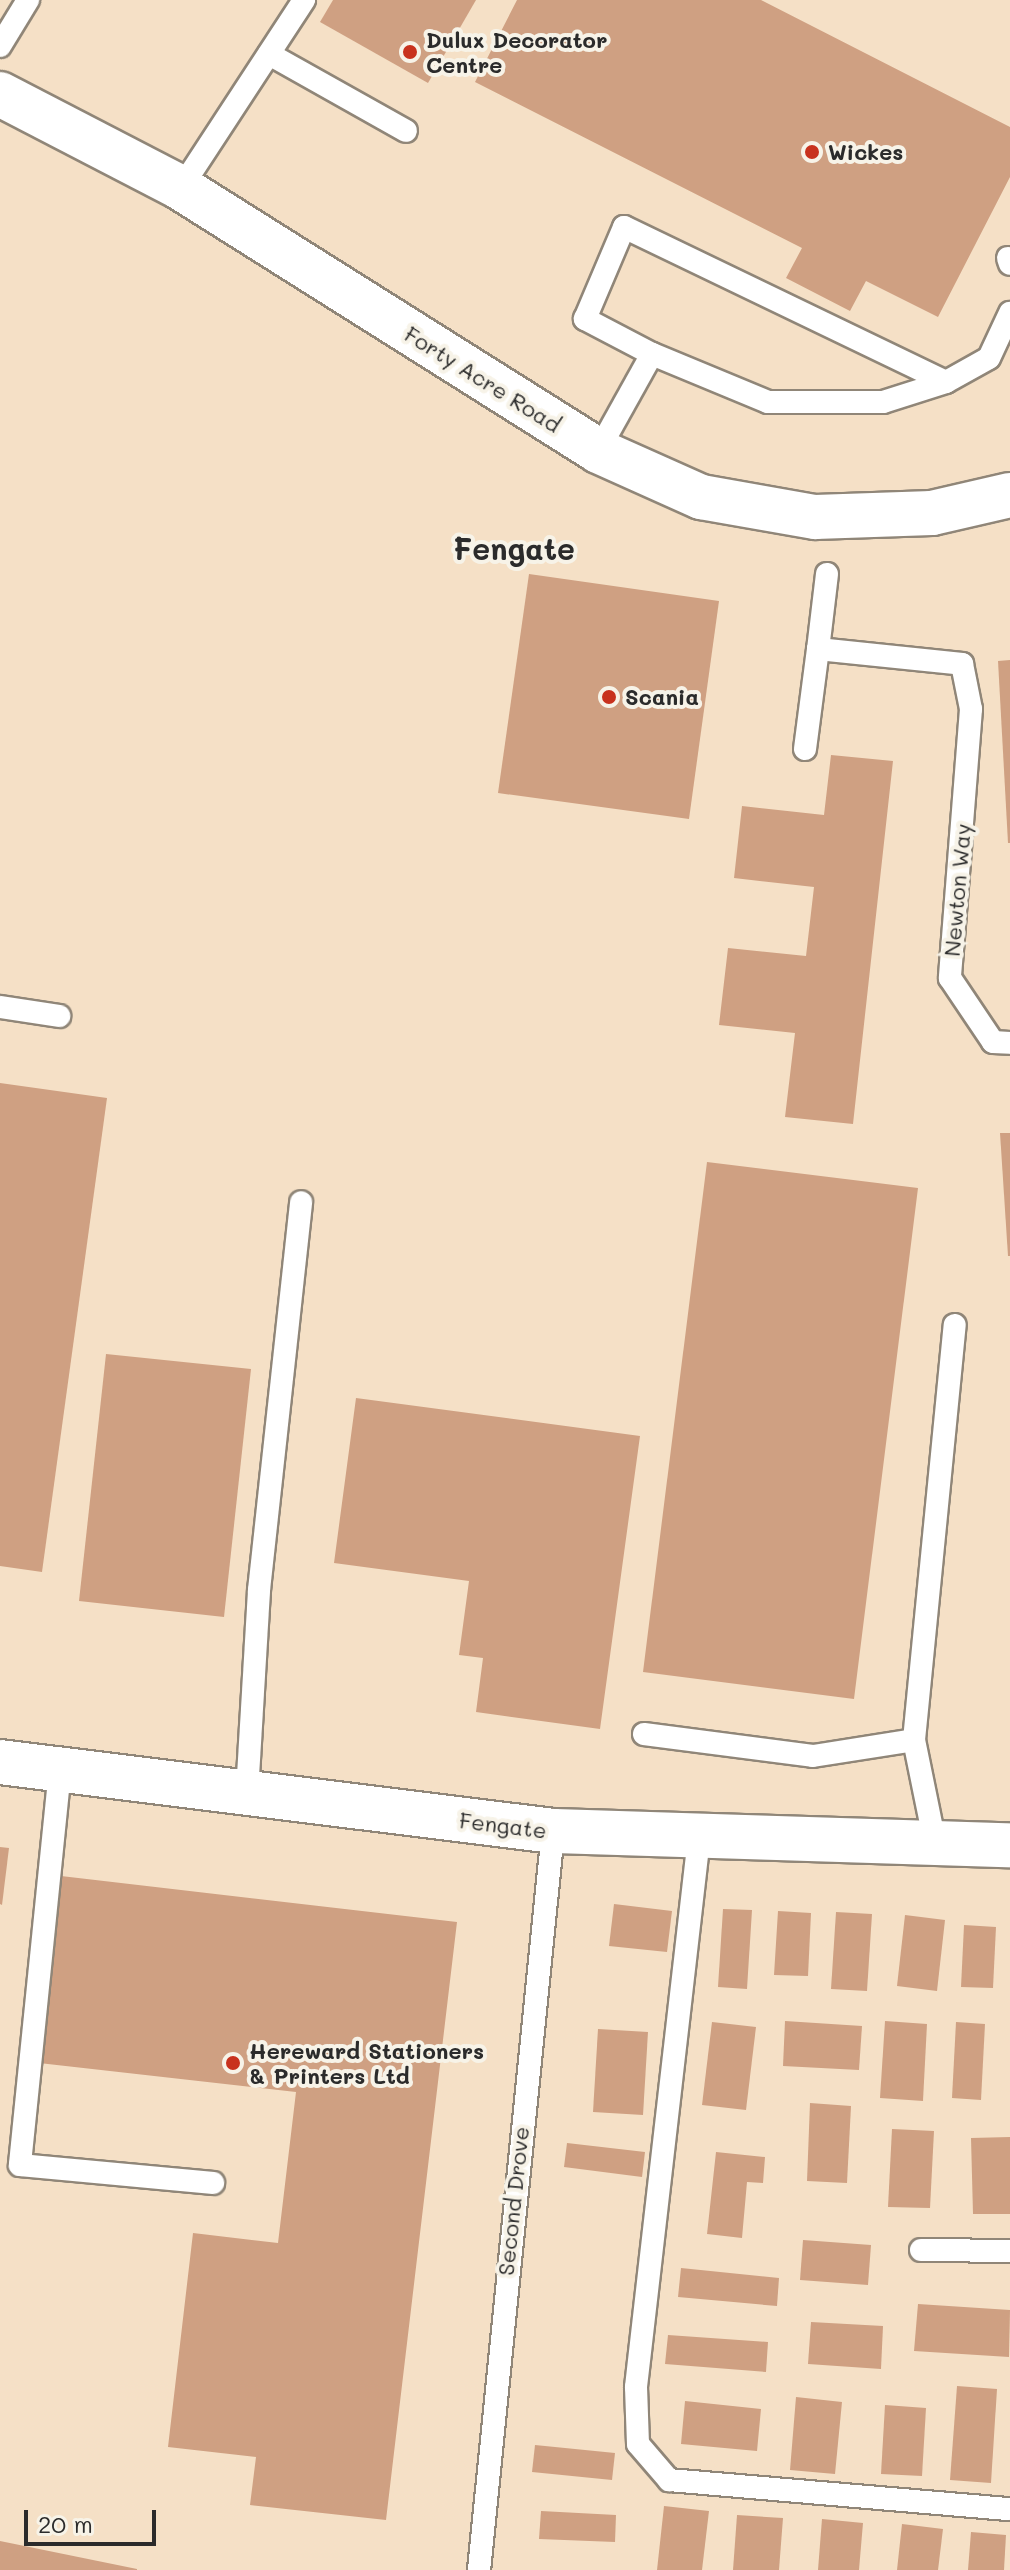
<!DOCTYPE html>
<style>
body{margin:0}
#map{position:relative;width:1010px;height:2570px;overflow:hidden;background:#f5e0c6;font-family:Mali,sans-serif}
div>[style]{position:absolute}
.building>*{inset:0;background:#cfa082}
.roads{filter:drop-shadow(2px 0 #908678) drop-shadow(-2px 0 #908678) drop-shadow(0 2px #908678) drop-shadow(0 -2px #908678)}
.lane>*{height:22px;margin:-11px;padding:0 11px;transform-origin:11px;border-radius:11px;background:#fff}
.street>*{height:44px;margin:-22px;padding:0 22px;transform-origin:22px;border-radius:22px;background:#fff}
.secondary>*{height:44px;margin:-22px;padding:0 22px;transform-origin:22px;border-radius:22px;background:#fff}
.dots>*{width:22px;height:22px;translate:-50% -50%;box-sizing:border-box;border:4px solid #f7f3e8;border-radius:50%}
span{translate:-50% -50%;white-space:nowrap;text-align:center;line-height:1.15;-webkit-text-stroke:8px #f7f3e8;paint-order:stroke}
.poi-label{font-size:22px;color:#2b2b2b;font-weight:700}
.left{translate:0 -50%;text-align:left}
.street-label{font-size:22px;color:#2b2b2b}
.district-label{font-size:30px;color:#2b2b2b;font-weight:700}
.scale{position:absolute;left:24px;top:2510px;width:132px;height:36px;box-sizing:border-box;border:4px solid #2b2b2b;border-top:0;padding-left:10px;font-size:24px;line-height:28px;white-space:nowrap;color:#2b2b2b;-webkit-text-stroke:6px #f7f3e8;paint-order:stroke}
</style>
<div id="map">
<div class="building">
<div style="clip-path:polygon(333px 0,476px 0,428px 83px,320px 22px)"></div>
<div style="clip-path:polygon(517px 0,761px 0,1010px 127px,1010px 177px,938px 317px,866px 281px,850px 311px,786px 278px,802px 248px,475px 82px)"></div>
<div style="clip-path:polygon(529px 574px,719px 601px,689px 819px,498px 793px)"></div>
<div style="clip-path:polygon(1010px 660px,1010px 843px,1008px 843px,998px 661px)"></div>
<div style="clip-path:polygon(831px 755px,893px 761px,853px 1124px,785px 1117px,795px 1033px,719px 1025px,728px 948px,806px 956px,814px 887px,734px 878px,742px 806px,824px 815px)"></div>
<div style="clip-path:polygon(0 1083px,107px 1098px,42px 1572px,0 1566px)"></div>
<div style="clip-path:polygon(1000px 1133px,1010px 1133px,1010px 1256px,1008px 1256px)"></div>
<div style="clip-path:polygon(707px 1162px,918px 1188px,854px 1699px,643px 1672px)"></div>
<div style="clip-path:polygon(106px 1354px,251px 1369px,224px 1617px,79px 1601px)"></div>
<div style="clip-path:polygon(356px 1398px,640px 1436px,600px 1729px,476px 1712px,483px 1658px,459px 1655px,469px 1581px,334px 1563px)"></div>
<div style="clip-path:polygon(0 1847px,9px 1848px,2px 1905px,0 1904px)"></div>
<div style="clip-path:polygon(61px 1876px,457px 1922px,386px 2520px,250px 2505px,256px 2457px,168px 2447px,193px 2233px,278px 2243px,296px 2092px,39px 2063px)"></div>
<div style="clip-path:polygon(614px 1904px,672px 1911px,667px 1952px,609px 1946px)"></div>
<div style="clip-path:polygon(723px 1909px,752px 1910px,747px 1989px,718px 1987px)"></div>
<div style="clip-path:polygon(778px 1911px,811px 1913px,808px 1976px,774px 1975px)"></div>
<div style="clip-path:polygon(836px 1912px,872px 1914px,867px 1991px,831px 1989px)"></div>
<div style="clip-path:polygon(905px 1915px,945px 1920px,937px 1991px,897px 1986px)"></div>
<div style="clip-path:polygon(964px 1925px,996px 1927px,993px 1988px,961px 1987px)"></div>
<div style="clip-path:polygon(785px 2021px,862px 2026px,859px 2070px,783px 2066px)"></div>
<div style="clip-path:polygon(885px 2021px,927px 2024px,923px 2101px,880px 2098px)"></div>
<div style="clip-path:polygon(712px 2022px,756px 2027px,746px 2110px,702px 2105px)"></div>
<div style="clip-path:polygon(956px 2022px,985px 2024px,981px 2100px,952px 2098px)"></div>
<div style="clip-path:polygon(598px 2029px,648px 2032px,643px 2115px,593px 2112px)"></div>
<div style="clip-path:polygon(810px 2103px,851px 2106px,847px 2183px,807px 2181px)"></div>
<div style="clip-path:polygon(892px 2129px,934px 2131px,930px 2208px,888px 2207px)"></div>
<div style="clip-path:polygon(1010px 2137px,1010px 2214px,973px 2214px,971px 2138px)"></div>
<div style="clip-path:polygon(567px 2143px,645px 2152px,642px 2177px,564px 2167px)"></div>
<div style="clip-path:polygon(716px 2152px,765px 2157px,763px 2183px,747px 2182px,742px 2238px,707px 2234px)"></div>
<div style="clip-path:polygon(803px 2240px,871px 2245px,868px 2285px,800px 2280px)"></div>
<div style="clip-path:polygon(681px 2268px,779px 2278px,777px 2306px,678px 2297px)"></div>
<div style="clip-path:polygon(918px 2304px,1010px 2310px,1009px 2357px,914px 2351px)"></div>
<div style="clip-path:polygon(811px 2322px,883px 2326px,881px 2369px,808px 2364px)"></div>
<div style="clip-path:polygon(668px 2335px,768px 2342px,766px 2372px,665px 2364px)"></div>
<div style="clip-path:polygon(957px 2386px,997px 2389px,991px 2483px,950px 2480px)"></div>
<div style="clip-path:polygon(796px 2397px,842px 2402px,835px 2474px,790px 2470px)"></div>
<div style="clip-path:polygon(685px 2401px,761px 2409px,757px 2451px,681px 2444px)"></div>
<div style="clip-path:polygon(885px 2405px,926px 2408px,922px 2476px,881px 2474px)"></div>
<div style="clip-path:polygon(535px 2445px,615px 2453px,612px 2480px,532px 2472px)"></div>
<div style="clip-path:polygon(664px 2506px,709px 2511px,702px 2570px,657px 2570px)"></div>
<div style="clip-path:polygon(541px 2511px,616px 2515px,615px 2542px,539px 2539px)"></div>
<div style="clip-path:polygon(737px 2515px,783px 2518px,779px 2570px,733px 2570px)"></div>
<div style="clip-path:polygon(822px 2519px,863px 2523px,859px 2570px,818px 2570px)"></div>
<div style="clip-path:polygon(902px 2524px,943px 2529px,938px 2570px,897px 2570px)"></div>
<div style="clip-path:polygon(971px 2532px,1006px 2535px,1004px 2570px,968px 2570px)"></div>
<div style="clip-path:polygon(0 2541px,137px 2569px,137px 2570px,0 2570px)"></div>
</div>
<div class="roads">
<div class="lane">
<div style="left:0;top:46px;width:54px;rotate:-58.7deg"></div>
<div style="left:269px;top:54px;width:157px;rotate:29.3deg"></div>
<div style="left:181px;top:188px;width:225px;rotate:-56.8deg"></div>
<div style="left:1008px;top:258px;width:6px;rotate:72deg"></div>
<div style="left:946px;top:382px;width:49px;rotate:-29.2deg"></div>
<div style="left:989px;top:358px;width:50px;rotate:-65deg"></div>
<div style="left:598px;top:451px;width:111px;rotate:-60.9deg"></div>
<div style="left:652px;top:354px;width:76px;rotate:-152.4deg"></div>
<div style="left:585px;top:319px;width:100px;rotate:-67deg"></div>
<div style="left:624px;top:227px;width:357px;rotate:25.7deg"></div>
<div style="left:946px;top:382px;width:66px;rotate:162.4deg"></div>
<div style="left:883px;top:402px;width:115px;rotate:180deg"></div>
<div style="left:768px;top:402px;width:126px;rotate:-157.5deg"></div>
<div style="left:827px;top:574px;width:76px;rotate:96.8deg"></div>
<div style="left:818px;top:649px;width:145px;rotate:5.9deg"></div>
<div style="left:962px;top:664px;width:46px;rotate:78.7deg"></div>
<div style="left:971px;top:709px;width:270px;rotate:94.5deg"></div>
<div style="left:950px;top:978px;width:77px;rotate:56.1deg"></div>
<div style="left:993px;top:1042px;width:17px;rotate:3deg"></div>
<div style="left:805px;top:749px;width:101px;rotate:-82.6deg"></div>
<div style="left:0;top:1007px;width:60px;rotate:8.7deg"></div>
<div style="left:644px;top:1734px;width:170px;rotate:7.4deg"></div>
<div style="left:813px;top:1756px;width:102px;rotate:-9deg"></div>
<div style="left:914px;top:1740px;width:110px;rotate:78.5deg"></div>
<div style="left:914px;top:1740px;width:417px;rotate:-84.4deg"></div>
<div style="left:60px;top:1770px;width:397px;rotate:95.8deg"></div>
<div style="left:20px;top:2165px;width:194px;rotate:5.3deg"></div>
<div style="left:247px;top:1793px;width:203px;rotate:-86.6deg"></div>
<div style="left:259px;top:1590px;width:390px;rotate:-83.8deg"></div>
<div style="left:699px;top:1838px;width:553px;rotate:96.55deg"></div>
<div style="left:636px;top:2387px;width:57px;rotate:88deg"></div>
<div style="left:638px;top:2444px;width:48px;rotate:49.3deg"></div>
<div style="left:669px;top:2480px;width:342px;rotate:4.9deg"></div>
<div style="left:921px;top:2250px;width:89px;rotate:0.6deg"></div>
<div style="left:479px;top:2570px;width:743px;rotate:-84.28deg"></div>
</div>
<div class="street">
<div style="left:0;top:94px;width:204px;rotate:27.4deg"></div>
<div style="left:181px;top:188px;width:493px;rotate:32.2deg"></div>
<div style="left:598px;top:451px;width:113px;rotate:24.1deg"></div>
<div style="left:701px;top:497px;width:116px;rotate:10deg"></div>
<div style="left:815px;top:517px;width:117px;rotate:-2deg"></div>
<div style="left:932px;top:513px;width:80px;rotate:-13deg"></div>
</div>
<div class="secondary">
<div style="left:0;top:1762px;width:557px;rotate:7.11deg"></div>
<div style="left:553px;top:1831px;width:457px;rotate:1.8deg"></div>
</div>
</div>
<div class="dots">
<div style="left:410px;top:52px;background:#c8321e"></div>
<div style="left:812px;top:152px;background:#c8321e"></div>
<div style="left:609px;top:697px;background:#c8321e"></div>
<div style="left:233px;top:2063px;background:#c8321e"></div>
</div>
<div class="poi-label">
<span class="left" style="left:426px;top:52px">Dulux Decorator<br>Centre</span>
<span class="left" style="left:828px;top:152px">Wickes</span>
<span class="left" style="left:625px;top:697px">Scania</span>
<span class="left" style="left:249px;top:2063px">Hereward Stationers<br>&amp; Printers Ltd</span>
</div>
<div class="street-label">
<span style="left:483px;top:379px;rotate:32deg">Forty Acre Road</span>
<span style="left:957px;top:890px;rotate:-85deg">Newton Way</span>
<span style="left:503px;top:1825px;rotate:7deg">Fengate</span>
<span style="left:513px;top:2201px;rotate:-84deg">Second Drove</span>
</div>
<div class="district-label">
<span style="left:514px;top:548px">Fengate</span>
</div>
<div class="scale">20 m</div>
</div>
